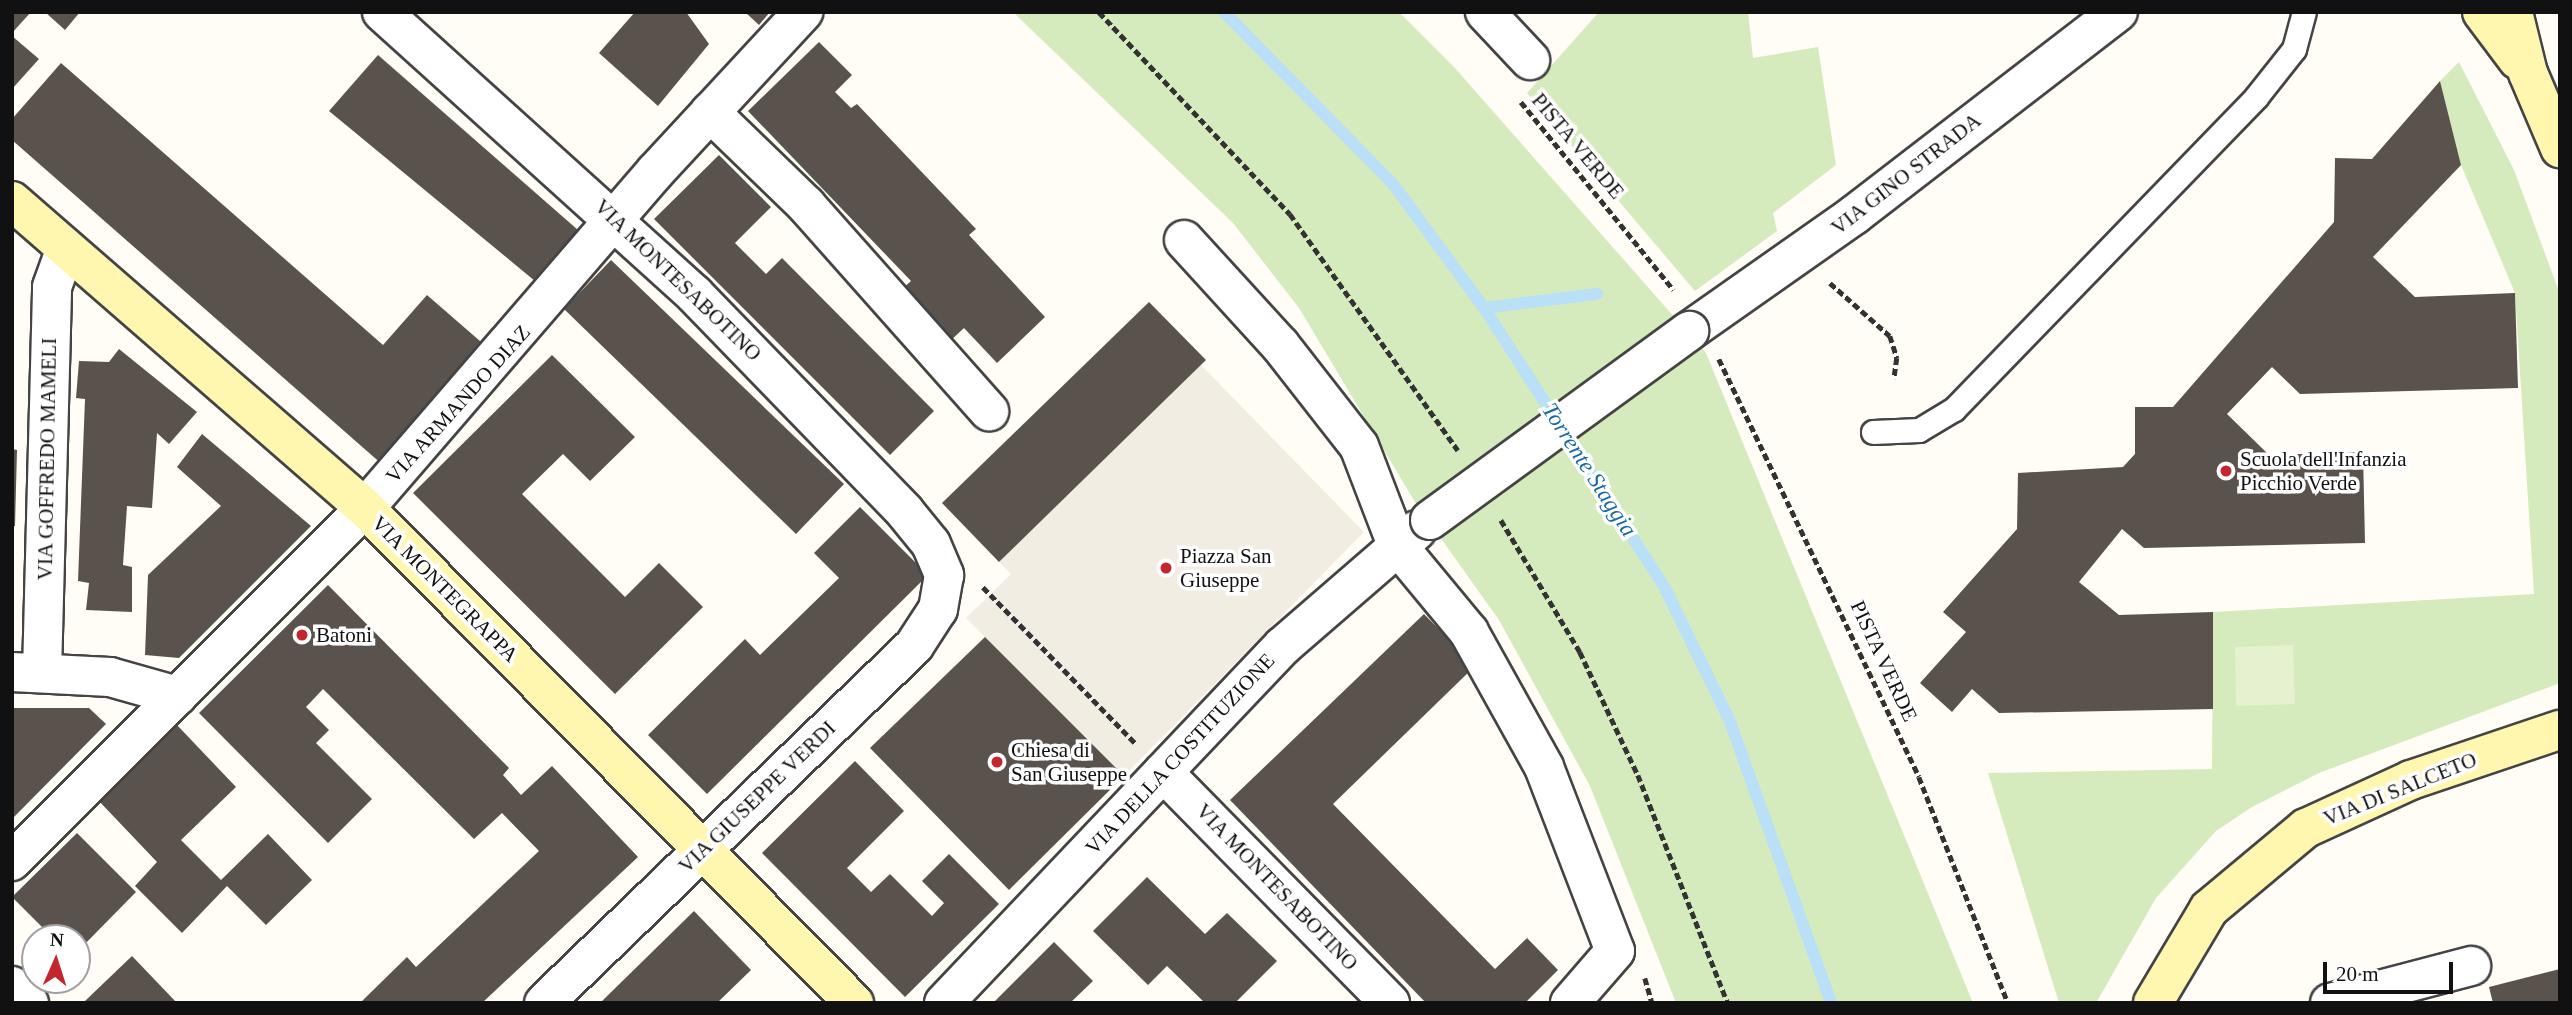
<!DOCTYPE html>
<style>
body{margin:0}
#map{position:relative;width:2572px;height:1015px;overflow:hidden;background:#fffdf5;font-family:"Times New Roman",serif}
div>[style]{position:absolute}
.green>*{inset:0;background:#d5ebbd}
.pitch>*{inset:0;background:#e6f2cf}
.plaza>*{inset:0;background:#f1ede2}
.stream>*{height:12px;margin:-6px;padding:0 6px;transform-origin:6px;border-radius:6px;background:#b9e0f7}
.building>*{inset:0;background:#5a524d}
.path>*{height:4.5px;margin-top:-2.25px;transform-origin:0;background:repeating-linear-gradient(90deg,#333 0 7px,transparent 0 10.5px)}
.roads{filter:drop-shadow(2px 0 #444) drop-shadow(-2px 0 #444) drop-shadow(0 2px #444) drop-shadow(0 -2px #444)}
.service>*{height:23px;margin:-11.5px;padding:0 11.5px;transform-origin:11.5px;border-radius:11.5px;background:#fff}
.minor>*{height:38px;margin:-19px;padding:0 19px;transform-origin:19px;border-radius:19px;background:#fff}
.tertiary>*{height:38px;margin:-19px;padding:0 19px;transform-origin:19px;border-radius:19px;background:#fff}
.secondary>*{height:38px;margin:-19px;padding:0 19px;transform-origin:19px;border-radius:19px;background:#fff6b0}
.bridges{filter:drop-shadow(2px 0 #444) drop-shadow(-2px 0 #444) drop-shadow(0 2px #444) drop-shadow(0 -2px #444)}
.minor-bridge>*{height:38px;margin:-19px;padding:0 19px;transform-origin:19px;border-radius:19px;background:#fff}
.dots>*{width:19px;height:19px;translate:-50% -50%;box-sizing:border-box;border:4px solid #fff;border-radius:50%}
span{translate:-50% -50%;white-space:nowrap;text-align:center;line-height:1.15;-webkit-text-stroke:7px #fff;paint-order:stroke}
.street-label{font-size:21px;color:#111}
.poi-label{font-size:21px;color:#111}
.left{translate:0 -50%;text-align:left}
.water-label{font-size:23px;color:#1768a6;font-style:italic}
.frame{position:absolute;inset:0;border:14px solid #111;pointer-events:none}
.north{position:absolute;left:21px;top:924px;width:70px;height:70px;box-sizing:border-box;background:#fff;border:2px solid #a0a0a0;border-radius:50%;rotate:3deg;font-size:19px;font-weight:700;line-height:28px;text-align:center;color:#111}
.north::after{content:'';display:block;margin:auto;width:24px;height:32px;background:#c4262e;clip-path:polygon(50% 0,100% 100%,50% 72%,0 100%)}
.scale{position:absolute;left:2323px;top:962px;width:130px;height:32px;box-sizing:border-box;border:4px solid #111;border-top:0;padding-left:9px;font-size:21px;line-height:24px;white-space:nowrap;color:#111;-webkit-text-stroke:5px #fff;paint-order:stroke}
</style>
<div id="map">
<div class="green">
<div style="clip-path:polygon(1013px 12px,1399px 12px,1454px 67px,1706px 353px,1973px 1003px,1676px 1003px,1590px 786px,1499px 620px,1415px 502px,1299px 308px,1233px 223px)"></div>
<div style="clip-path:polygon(1599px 12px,1748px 12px,1753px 58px,1818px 47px,1836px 165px,1773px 213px,1777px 231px,1695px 291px,1527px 93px)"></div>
<div style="clip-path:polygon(2459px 62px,2514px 170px,2560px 294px,2560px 683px,2319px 773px,2252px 807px,2216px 831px,2156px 898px,2096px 1003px,2059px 1003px,1988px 773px,2212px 769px,2213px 612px,2534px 594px,2515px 293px,2461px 165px,2440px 81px)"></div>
</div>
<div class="pitch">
<div style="clip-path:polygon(2293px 645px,2295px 704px,2236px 706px,2235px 647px)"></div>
</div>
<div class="plaza">
<div style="clip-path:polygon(1201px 365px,1364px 532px,1124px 776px,966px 618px,1011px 574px,999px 562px)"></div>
</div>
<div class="stream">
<div style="left:1224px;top:12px;width:241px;rotate:45.5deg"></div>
<div style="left:1393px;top:184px;width:154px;rotate:53.7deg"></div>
<div style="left:1484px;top:308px;width:331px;rotate:57.1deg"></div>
<div style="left:1664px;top:586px;width:148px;rotate:64deg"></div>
<div style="left:1729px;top:719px;width:302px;rotate:70.2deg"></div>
<div style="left:1484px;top:308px;width:114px;rotate:-7.1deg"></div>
</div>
<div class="building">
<div style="clip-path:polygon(12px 12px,31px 12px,12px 33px)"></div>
<div style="clip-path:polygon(45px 12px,80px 12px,65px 30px)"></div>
<div style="clip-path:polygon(635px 12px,686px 12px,709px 44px,658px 106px,599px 53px)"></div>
<div style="clip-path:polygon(745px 12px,770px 12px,759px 25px)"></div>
<div style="clip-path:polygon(12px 36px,39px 59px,12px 89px)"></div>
<div style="clip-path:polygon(819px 42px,852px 75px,835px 92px,851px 108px,857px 104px,976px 229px,969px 235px,1045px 317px,997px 363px,964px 328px,949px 342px,901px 290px,911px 281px,748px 111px)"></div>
<div style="clip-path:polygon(378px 55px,578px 230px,535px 281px,329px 111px)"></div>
<div style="clip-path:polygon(61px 63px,383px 345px,427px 295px,488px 348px,384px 466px,12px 140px,12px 119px)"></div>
<div style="clip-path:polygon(2440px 81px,2461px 165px,2373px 257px,2415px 297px,2515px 293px,2518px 388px,2300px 394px,2272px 367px,2227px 414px,2269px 455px,2363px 452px,2365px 543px,2144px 548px,2122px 529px,2079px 582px,2119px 615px,2213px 612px,2213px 709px,1999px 713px,1972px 689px,1952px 712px,1920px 683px,1966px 632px,1943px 612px,2017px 529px,2018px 473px,2123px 467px,2135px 454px,2135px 407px,2173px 407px,2334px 222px,2335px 158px,2372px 159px)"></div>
<div style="clip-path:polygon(719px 155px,771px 207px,735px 243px,766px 274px,782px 258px,934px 411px,890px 455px,654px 219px)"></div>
<div style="clip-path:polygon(611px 260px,844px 484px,796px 534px,564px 309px)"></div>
<div style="clip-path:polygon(1149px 302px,1206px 360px,999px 562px,942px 503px)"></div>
<div style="clip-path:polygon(119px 349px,197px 412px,169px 444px,157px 433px,152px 508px,127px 506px,123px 565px,132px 567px,132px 612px,86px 610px,89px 583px,78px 581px,85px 399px,76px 398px,79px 361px,109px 362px)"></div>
<div style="clip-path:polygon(552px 355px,635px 437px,590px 481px,563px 454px,522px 494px,625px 597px,659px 563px,703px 607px,615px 694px,413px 493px)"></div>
<div style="clip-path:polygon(202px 434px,311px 526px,179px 658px,145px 655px,148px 575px,221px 506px,177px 467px)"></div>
<div style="clip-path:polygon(12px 449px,17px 450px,15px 526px,12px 526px)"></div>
<div style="clip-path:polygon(860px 507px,928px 575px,707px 794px,648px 735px,745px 639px,760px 655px,839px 578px,814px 553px)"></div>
<div style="clip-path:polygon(328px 585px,509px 768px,503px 775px,521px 795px,552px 766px,638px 857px,482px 1003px,360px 1003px,407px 957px,416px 967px,539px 851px,502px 813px,474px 839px,323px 689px,306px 707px,329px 730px,316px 743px,372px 799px,328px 843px,199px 713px)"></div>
<div style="clip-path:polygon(1424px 614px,1475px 666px,1333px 804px,1495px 969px,1527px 938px,1558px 970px,1525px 1003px,1426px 1003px,1230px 800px)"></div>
<div style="clip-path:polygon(985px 637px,1124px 776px,1009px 890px,870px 748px)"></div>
<div style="clip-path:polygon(12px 708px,89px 708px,106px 724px,12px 819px)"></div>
<div style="clip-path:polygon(176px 724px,236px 787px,181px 840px,221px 880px,268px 834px,312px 880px,266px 925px,227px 886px,182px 933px,135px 886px,157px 862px,97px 799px)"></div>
<div style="clip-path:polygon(855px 761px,904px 811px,847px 868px,871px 892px,890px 874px,932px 916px,944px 903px,922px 881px,949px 854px,999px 904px,905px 997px,762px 853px)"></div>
<div style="clip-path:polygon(77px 833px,136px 892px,77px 952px,77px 938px,53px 938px,12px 897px)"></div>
<div style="clip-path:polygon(1147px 877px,1205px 934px,1227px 913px,1277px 961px,1235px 1003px,1205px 1003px,1167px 966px,1148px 985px,1093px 931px)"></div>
<div style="clip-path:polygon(694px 911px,751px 970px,717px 1003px,600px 1003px)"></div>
<div style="clip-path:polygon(1054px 942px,1093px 981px,1070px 1003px,993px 1003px)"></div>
<div style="clip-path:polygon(132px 956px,177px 1003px,87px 1003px,85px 1001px)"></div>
<div style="clip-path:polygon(2560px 969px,2560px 1003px,2493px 1003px,2489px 987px)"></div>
</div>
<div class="path">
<div style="left:1099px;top:12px;width:278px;rotate:46.6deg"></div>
<div style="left:1290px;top:214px;width:290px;rotate:54.6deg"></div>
<div style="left:1521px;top:102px;width:242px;rotate:50.9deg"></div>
<div style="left:1830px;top:283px;width:80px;rotate:41.5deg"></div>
<div style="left:1890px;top:336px;width:23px;rotate:72deg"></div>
<div style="left:1897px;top:358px;width:21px;rotate:98deg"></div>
<div style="left:1719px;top:359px;width:463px;rotate:64.4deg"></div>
<div style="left:1919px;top:777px;width:243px;rotate:68.5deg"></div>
<div style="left:1501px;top:520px;width:154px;rotate:59.1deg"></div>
<div style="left:1580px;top:652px;width:136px;rotate:64.8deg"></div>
<div style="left:1638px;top:775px;width:245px;rotate:68.5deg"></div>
<div style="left:983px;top:587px;width:219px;rotate:45.7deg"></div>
<div style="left:1645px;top:978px;width:26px;rotate:74deg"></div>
</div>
<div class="roads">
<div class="service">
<div style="left:1873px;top:432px;width:46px;rotate:-2.5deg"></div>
<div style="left:1919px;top:430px;width:41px;rotate:-31deg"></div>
<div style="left:1954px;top:409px;width:434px;rotate:-45.9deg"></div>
<div style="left:2256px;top:97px;width:61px;rotate:-51.6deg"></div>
<div style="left:2294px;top:49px;width:38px;rotate:-75deg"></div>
</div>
<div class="minor">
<div style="left:382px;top:12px;width:421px;rotate:42.1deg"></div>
<div style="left:694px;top:294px;width:303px;rotate:45.9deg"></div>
<div style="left:905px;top:512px;width:41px;rotate:50.9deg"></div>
<div style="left:931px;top:544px;width:34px;rotate:67deg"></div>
<div style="left:944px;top:575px;width:35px;rotate:100deg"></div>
<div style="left:938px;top:609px;width:44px;rotate:123deg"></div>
<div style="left:914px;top:646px;width:514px;rotate:136.02deg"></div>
<div style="left:1485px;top:12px;width:66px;rotate:46.8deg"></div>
<div style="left:710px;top:112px;width:134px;rotate:44.1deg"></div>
<div style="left:806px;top:205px;width:276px;rotate:48.4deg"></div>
<div style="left:1184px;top:240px;width:142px;rotate:47.6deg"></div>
<div style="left:1280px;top:345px;width:128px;rotate:52deg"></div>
<div style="left:1359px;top:446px;width:106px;rotate:69deg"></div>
<div style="left:1397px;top:545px;width:113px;rotate:50.4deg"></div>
<div style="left:1469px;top:632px;width:154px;rotate:60.9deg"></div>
<div style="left:1544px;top:767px;width:197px;rotate:68.9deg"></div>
<div style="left:1615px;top:951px;width:69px;rotate:130.9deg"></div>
<div style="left:1689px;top:331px;width:202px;rotate:-35.1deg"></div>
<div style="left:1854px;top:215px;width:333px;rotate:-37.6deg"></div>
<div style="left:12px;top:672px;width:98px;rotate:2.9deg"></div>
<div style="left:110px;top:677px;width:70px;rotate:15.8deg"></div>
<div style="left:42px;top:673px;width:386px;rotate:-88.5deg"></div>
<div style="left:52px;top:287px;width:41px;rotate:-70.3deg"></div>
<div style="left:1163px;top:772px;width:324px;rotate:45.5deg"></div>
<div style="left:12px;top:861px;width:499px;rotate:-45deg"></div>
<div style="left:365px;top:508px;width:445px;rotate:-49.2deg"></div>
<div style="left:656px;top:171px;width:217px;rotate:-47.2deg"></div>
<div style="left:944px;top:1003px;width:492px;rotate:-46.5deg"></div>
<div style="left:1283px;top:646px;width:177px;rotate:-40.9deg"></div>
<div style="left:2330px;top:1003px;width:146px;rotate:-14.7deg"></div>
</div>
<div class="tertiary">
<div style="left:12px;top:986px;width:24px;rotate:45deg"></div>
</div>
<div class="secondary">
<div style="left:2482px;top:12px;width:60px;rotate:53.1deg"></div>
<div style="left:2513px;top:12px;width:63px;rotate:76.2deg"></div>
<div style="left:2528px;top:73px;width:82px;rotate:66.9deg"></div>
<div style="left:12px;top:201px;width:468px;rotate:41deg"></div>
<div style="left:365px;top:508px;width:696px;rotate:45.35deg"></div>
<div style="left:2153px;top:1003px;width:109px;rotate:-59.2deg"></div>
<div style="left:2209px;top:909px;width:126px;rotate:-39.9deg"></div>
<div style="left:2306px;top:828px;width:115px;rotate:-24.6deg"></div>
<div style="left:2411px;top:780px;width:157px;rotate:-18.6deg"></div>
</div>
</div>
<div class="bridges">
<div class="minor-bridge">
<div style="left:1430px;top:520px;width:321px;rotate:-36.1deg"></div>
</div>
</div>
<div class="dots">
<div style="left:2226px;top:471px;background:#c4262e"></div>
<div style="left:1166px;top:568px;background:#c4262e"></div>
<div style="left:302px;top:635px;background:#c4262e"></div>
<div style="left:997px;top:762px;background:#c4262e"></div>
</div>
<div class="street-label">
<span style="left:1578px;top:146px;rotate:50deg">PISTA VERDE</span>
<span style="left:1906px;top:174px;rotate:-38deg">VIA GINO STRADA</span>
<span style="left:678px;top:280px;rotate:44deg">VIA MONTESABOTINO</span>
<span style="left:458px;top:404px;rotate:-48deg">VIA ARMANDO DIAZ</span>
<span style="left:47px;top:459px;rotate:-89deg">VIA GOFFREDO MAMELI</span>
<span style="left:445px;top:589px;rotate:45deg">VIA MONTEGRAPPA</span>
<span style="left:1884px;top:661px;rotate:65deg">PISTA VERDE</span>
<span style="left:1180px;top:754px;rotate:-47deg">VIA DELLA COSTITUZIONE</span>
<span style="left:2400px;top:789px;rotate:-22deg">VIA DI SALCETO</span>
<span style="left:757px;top:797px;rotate:-44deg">VIA GIUSEPPE VERDI</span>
<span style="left:1277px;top:887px;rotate:46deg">VIA MONTESABOTINO</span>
</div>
<div class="poi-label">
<span class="left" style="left:2240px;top:471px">Scuola dell'Infanzia<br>Picchio Verde</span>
<span class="left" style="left:1180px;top:568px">Piazza San<br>Giuseppe</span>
<span class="left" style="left:316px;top:635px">Batoni</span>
<span class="left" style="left:1011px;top:762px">Chiesa di<br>San Giuseppe</span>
</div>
<div class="water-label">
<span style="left:1589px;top:470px;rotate:57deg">Torrente Staggia</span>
</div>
<div class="frame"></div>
<div class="north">N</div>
<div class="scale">20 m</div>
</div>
